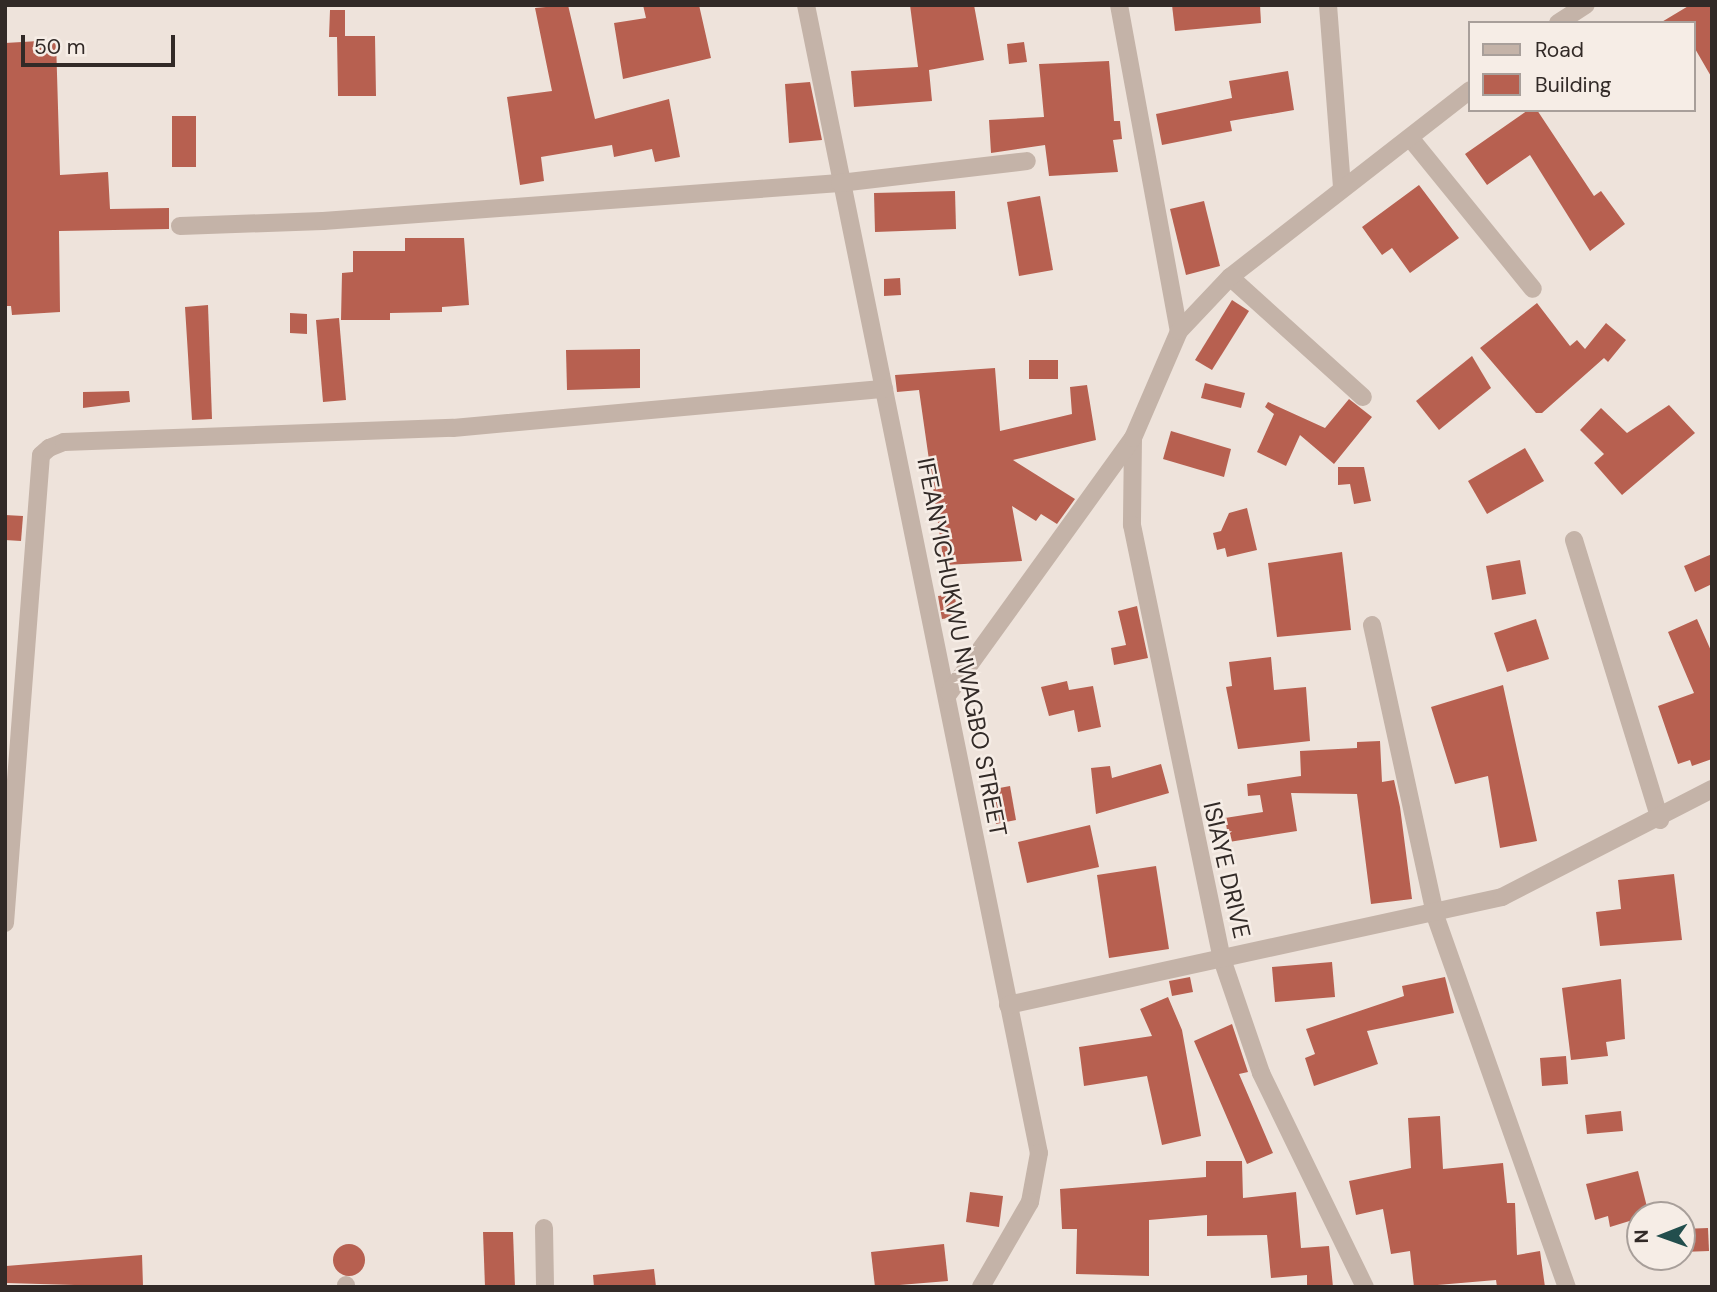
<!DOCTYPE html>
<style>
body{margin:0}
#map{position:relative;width:1717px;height:1292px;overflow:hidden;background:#eee3db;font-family:"DM Sans",sans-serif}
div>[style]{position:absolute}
.building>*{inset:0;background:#b76050}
.round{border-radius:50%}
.minor>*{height:18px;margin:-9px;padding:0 9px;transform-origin:9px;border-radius:9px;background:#c4b3a8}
span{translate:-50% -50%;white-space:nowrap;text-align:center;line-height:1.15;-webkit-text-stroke:5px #f6ede6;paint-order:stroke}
.street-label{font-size:24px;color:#322a27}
.frame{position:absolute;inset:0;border:7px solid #322a27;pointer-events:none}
.legend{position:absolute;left:1468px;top:21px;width:228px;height:91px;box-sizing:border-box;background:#f6ede6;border:2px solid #a89f9a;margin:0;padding:9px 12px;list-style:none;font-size:21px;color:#322a27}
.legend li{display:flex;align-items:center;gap:14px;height:35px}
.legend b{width:35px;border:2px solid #a89f9a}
.north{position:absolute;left:1626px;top:1201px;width:70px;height:70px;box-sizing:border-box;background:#f6ede6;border:2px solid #a89f9a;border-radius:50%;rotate:269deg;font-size:19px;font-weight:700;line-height:28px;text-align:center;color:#322a27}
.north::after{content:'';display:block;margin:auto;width:24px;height:32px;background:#224e4d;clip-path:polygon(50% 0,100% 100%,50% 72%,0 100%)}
.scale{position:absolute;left:21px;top:35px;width:154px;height:32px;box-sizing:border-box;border:4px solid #322a27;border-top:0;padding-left:9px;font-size:21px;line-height:24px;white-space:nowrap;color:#322a27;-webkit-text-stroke:5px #f6ede6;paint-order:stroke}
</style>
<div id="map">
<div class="building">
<div style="clip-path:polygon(568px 5px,595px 119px,669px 99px,680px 157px,655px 162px,652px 149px,614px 157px,612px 145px,541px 157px,544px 181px,520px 185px,507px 97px,552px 91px,535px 8px)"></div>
<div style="clip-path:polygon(643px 5px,699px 5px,711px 58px,623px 79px,614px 23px,646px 18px)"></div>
<div style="clip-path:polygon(910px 5px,974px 5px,984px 60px,929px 70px,932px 101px,854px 107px,851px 71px,918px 67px)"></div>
<div style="clip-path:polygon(1172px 5px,1260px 5px,1261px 23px,1175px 31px)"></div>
<div style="clip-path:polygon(1690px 5px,1712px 5px,1712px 78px,1694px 47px,1694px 23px,1660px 23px)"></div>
<div style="clip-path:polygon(330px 10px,345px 10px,345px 36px,375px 36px,376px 96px,338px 96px,337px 37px,329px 37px)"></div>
<div style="clip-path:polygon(56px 40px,60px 175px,108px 172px,110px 209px,169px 208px,169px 229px,59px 231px,60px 312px,12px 315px,11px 306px,5px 306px,5px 43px)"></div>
<div style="clip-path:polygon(1024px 42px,1027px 62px,1009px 64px,1007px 44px)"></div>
<div style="clip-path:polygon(1109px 61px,1114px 121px,1120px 121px,1122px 139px,1113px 140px,1118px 172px,1049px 176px,1045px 145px,991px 153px,989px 120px,1044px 117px,1039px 64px)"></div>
<div style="clip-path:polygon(1288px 71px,1294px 110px,1230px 121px,1232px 131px,1162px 145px,1156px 114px,1232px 98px,1229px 81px)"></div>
<div style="clip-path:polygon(810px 82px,822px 140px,789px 143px,785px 84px)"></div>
<div style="clip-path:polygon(1528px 110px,1537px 110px,1594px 196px,1601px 191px,1625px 224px,1590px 251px,1530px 155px,1487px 185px,1465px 154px)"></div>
<div style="clip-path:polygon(172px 116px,196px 116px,196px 167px,172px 167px)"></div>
<div style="clip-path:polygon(1419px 185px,1459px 238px,1410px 273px,1392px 248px,1382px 255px,1362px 227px)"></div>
<div style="clip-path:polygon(955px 191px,956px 229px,875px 232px,874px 193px)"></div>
<div style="clip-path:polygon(1040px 196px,1053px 270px,1019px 276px,1007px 202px)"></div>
<div style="clip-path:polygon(1204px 201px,1220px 266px,1186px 275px,1170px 209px)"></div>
<div style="clip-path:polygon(405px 238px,464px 238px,469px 305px,442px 307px,442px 312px,390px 313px,390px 320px,341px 320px,342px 273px,353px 272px,353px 251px,405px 251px)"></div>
<div style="clip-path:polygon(900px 278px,901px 295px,884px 296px,884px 279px)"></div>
<div style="clip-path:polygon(1232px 300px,1249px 311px,1212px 370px,1195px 360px)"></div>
<div style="clip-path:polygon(1537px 303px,1570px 346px,1577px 340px,1585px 349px,1606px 323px,1626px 340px,1608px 362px,1604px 358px,1542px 413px,1536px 413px,1480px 348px)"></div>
<div style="clip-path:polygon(208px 305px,212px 419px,192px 420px,185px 307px)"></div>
<div style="clip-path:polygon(290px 313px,307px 314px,307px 334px,290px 333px)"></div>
<div style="clip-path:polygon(339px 318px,346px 400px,323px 402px,316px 320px)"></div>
<div style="clip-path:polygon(640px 349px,640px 388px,567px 390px,566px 350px)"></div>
<div style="clip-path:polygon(1472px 356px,1491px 388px,1439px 430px,1416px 401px)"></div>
<div style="clip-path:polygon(1029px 360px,1058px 360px,1058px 379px,1029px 379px)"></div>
<div style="clip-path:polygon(995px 368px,1000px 431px,1072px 414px,1070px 387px,1087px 385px,1096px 440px,1013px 460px,1075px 499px,1057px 524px,1041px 514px,1036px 521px,1012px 506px,1022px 561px,944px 565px,919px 390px,897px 392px,895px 375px)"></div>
<div style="clip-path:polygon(1205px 383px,1245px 393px,1241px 408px,1201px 398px)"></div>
<div style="clip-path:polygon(129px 391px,130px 402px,83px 408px,83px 392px)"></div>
<div style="clip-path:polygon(1349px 399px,1372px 417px,1334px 464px,1300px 435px,1286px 466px,1257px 452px,1274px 414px,1265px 407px,1268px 402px,1325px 428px)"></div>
<div style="clip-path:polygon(1669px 405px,1695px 433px,1622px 495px,1594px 463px,1604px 454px,1580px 430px,1601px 408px,1627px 433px)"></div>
<div style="clip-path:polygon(1171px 431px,1231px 449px,1224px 477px,1163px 459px)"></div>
<div style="clip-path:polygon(1525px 448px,1544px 481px,1487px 514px,1468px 481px)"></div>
<div style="clip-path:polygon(1338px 467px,1364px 467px,1371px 501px,1354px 504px,1350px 484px,1338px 485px)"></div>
<div style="clip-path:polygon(1247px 508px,1257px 550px,1227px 557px,1225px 548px,1217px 550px,1213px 533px,1221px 531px,1229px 513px)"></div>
<div style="clip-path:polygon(5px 515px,23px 516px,21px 541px,5px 540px)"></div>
<div style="clip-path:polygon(1342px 552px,1351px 630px,1277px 637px,1268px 563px)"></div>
<div style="clip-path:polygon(1712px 554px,1712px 584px,1695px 592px,1684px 566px)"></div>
<div style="clip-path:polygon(1520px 560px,1526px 594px,1492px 600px,1486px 566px)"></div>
<div style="clip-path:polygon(955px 594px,957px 617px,942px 619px,938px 596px)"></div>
<div style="clip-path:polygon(1137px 606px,1148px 658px,1114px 665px,1111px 648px,1126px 645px,1118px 611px)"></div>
<div style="clip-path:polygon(1536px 619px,1549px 659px,1507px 672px,1494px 633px)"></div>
<div style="clip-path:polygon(1697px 619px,1712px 653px,1712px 759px,1692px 766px,1690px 760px,1678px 764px,1658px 706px,1694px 693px,1668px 632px)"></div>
<div style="clip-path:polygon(1271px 657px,1274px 690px,1306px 687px,1310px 741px,1238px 749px,1226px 687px,1232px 686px,1229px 662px)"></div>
<div style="clip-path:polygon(1067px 681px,1069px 690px,1093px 686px,1101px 727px,1078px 732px,1074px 710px,1049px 716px,1041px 687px)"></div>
<div style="clip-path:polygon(1503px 685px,1537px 841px,1500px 848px,1488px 776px,1455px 784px,1431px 707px)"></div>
<div style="clip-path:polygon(1380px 741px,1382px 782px,1394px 780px,1400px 807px,1412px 899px,1371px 904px,1357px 794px,1291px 793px,1297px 831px,1229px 842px,1225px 818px,1263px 812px,1260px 795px,1248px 796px,1247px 784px,1301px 776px,1300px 751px,1357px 748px,1357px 742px)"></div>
<div style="clip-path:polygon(1161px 764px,1169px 793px,1096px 814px,1091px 768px,1110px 766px,1112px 778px)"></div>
<div style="clip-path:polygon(1010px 786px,1016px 820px,996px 824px,989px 790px)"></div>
<div style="clip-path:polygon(1090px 825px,1099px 867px,1027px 883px,1018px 842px)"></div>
<div style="clip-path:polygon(1156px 866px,1169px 949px,1109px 958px,1097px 875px)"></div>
<div style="clip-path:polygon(1674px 874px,1682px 940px,1600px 946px,1596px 912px,1621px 909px,1618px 880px)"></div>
<div style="clip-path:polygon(1332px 962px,1335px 997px,1275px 1002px,1272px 967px)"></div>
<div style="clip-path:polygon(1190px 977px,1193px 992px,1172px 996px,1169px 981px)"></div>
<div style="clip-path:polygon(1445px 977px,1454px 1013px,1367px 1031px,1378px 1064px,1314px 1086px,1305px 1058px,1315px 1054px,1306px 1029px,1404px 996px,1402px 986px)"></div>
<div style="clip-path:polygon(1621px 979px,1625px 1039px,1606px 1042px,1608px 1056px,1571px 1060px,1562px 988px)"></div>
<div style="clip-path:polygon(1168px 997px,1182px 1030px,1201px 1136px,1162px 1145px,1147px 1076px,1084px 1086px,1079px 1047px,1152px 1036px,1140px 1009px)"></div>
<div style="clip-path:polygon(1232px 1024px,1248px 1072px,1239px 1074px,1273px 1153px,1247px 1164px,1194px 1041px)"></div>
<div style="clip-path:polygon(1566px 1056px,1568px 1084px,1542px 1086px,1540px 1058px)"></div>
<div style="clip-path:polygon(1621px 1111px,1623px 1131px,1587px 1134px,1585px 1115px)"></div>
<div style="clip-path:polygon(1440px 1116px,1443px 1169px,1503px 1163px,1507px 1203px,1515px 1203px,1517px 1255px,1540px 1251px,1545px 1287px,1497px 1287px,1496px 1280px,1414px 1287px,1410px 1251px,1391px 1254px,1383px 1209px,1356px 1215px,1349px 1181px,1411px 1168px,1408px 1118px)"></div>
<div style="clip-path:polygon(1206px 1161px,1242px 1161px,1243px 1198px,1296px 1192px,1301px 1248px,1329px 1246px,1333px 1287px,1307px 1287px,1307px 1275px,1271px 1278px,1267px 1235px,1207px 1236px,1207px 1215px,1149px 1220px,1149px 1276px,1076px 1274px,1077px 1229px,1062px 1229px,1060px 1189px,1206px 1177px)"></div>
<div style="clip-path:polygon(1638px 1171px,1649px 1215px,1610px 1227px,1608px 1216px,1595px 1220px,1586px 1184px)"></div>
<div style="clip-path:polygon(970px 1192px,1003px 1196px,999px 1227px,966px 1222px)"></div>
<div style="clip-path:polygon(1708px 1228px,1709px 1251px,1682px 1252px,1682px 1229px)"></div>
<div style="clip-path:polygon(483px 1232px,513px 1232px,515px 1287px,485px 1287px)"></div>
<div class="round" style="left:333px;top:1244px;width:32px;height:32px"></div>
<div style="clip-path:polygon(944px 1244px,948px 1281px,875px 1287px,871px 1252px)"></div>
<div style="clip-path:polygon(142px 1255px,143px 1287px,6px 1283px,6px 1266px)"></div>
<div style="clip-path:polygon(654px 1269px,656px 1287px,594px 1287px,593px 1275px)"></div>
</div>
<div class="minor">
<div style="left:806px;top:5px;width:1171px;rotate:78.53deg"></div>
<div style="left:1039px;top:1153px;width:50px;rotate:100.4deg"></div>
<div style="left:1030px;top:1202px;width:98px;rotate:120deg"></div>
<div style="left:1119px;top:5px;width:331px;rotate:79.6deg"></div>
<div style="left:1328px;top:5px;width:181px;rotate:85.6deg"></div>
<div style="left:1558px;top:23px;width:33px;rotate:-33deg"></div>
<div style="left:1411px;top:139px;width:193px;rotate:50.9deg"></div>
<div style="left:180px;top:226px;width:143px;rotate:-2deg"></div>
<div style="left:323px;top:221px;width:518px;rotate:-4.2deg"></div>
<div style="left:840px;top:183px;width:188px;rotate:-6.7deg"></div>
<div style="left:1230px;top:277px;width:179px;rotate:42.1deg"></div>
<div style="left:1133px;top:438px;width:87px;rotate:90.7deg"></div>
<div style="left:1132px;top:525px;width:443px;rotate:78.3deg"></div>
<div style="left:1222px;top:959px;width:120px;rotate:71.1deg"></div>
<div style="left:1261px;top:1073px;width:238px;rotate:64.1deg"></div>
<div style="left:1574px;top:540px;width:293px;rotate:72.9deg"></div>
<div style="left:1372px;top:625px;width:297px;rotate:77.7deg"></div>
<div style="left:1435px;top:915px;width:395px;rotate:70.5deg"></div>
<div style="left:949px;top:693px;width:314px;rotate:-54.2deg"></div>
<div style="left:1133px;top:438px;width:116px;rotate:-66.7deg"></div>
<div style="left:1179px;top:331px;width:74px;rotate:-46.6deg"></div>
<div style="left:1230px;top:277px;width:304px;rotate:-37.9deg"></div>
<div style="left:5px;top:923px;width:469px;rotate:-85.6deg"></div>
<div style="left:41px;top:455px;width:11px;rotate:-41deg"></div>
<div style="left:49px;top:448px;width:16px;rotate:-22deg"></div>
<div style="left:64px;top:442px;width:389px;rotate:-2.1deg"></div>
<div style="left:453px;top:428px;width:433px;rotate:-5.2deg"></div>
<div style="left:1008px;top:1005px;width:506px;rotate:-12.33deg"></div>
<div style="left:1502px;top:897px;width:236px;rotate:-27.2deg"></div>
<div style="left:544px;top:1228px;width:59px;rotate:89deg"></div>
<div style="left:346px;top:1287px;width:2px;rotate:-90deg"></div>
</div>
<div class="street-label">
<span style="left:962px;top:647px;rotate:79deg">IFEANYICHUKWU NWAGBO STREET</span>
<span style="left:1227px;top:870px;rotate:77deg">ISIAYE DRIVE</span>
</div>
<div class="frame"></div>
<ul class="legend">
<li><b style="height:9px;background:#c4b3a8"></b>Road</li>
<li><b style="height:19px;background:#b76050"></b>Building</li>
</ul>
<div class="north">N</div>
<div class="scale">50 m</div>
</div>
